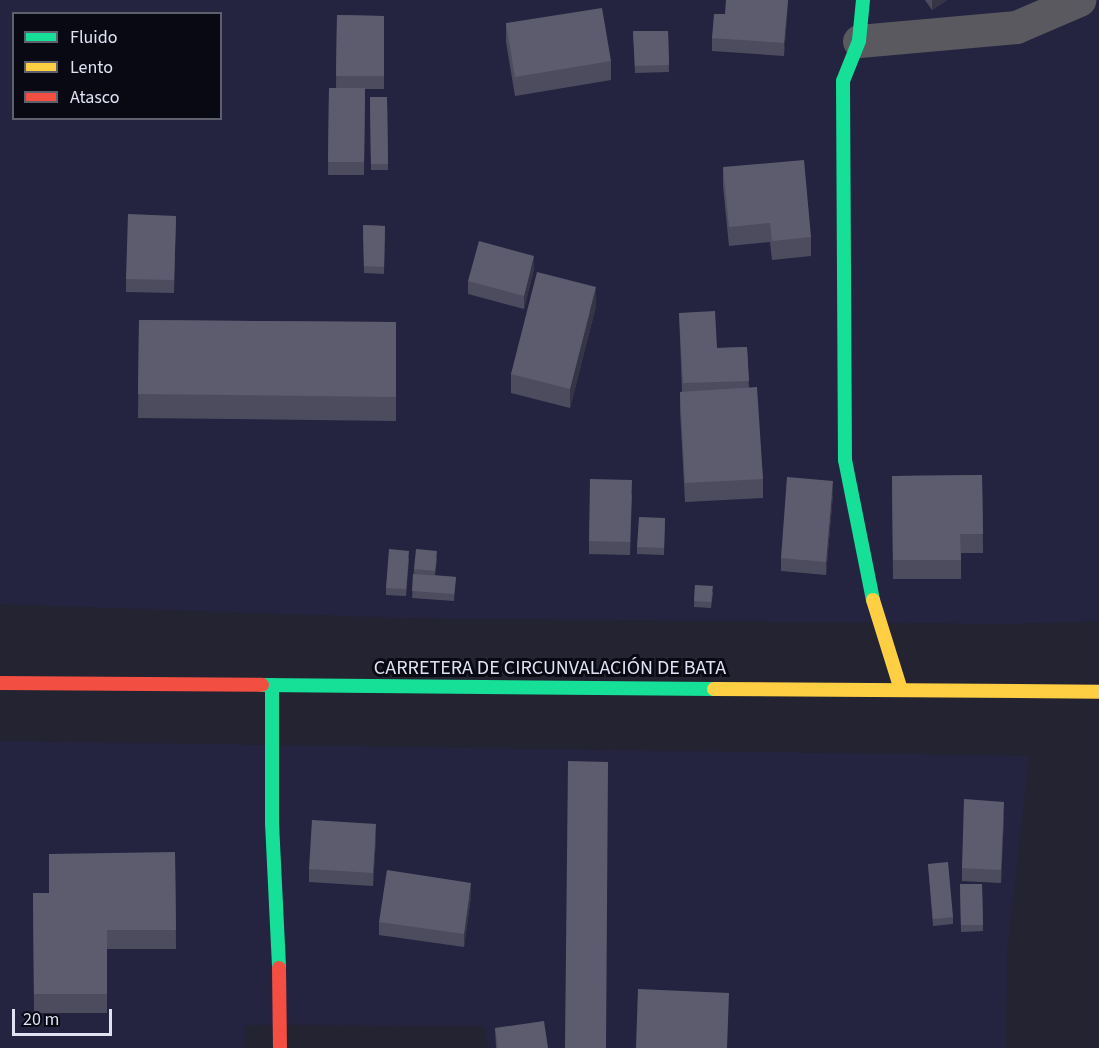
<!DOCTYPE html>
<meta charset="utf-8">
<style>
body{margin:0}
#map{position:relative;width:1099px;height:1048px;overflow:hidden;background:#232331;font-family:"Source Sans 3",sans-serif}
div>[style]{position:absolute}
.built>*{inset:0;background:#242441}
.street>*{height:33px;margin:-16.5px;padding:0 16.5px;transform-origin:16.5px;border-radius:16.5px;background:#59595f}
.fast>*{height:14px;margin:-7px;padding:0 7px;transform-origin:7px;border-radius:7px;background:#16e098}
.slow>*{height:14px;margin:-7px;padding:0 7px;transform-origin:7px;border-radius:7px;background:#ffcf43}
.jam>*{height:14px;margin:-7px;padding:0 7px;transform-origin:7px;border-radius:7px;background:#f24e42}
.wall>*{inset:0;background:#4d4c5f}
.shaded-wall>*{inset:0;background:#363546}
.building>*{inset:0;background:#5d5c6f}
span{translate:-50% -50%;white-space:nowrap;text-align:center;line-height:1.15;-webkit-text-stroke:6px #090914;paint-order:stroke}
.street-label{font-size:20px;color:#e0e2f3}
.legend{position:absolute;left:12px;top:12px;width:210px;height:108px;box-sizing:border-box;background:#090914;border:2px solid #5f606d;margin:0;padding:8px 10px;list-style:none;font-size:18px;color:#e0e2f3}
.legend li{display:flex;align-items:center;gap:12px;height:30px}
.legend b{width:30px;border:2px solid #5f606d}
.scale{position:absolute;left:12px;top:1009px;width:100px;height:27px;box-sizing:border-box;border:3px solid #e0e2f3;border-top:0;padding-left:8px;font-size:18px;line-height:21px;white-space:nowrap;color:#e0e2f3;-webkit-text-stroke:4px #090914;paint-order:stroke}
</style>
<div id="map">
<div class="built">
<div style="clip-path:polygon(evenodd,0 0,1099px 0,1099px 621px,1006px 624px,401px 618px,0 604px,0 0,14px 14px,220px 14px,220px 118px,14px 118px,14px 14px)"></div>
<div style="clip-path:polygon(0 741px,1029px 756px,1007px 953px,1006px 1048px,488px 1048px,484px 1026px,245px 1025px,244px 1048px,0 1048px)"></div>
</div>
<div class="street">
<div style="left:859px;top:41px;width:158px;rotate:-5.1deg"></div>
<div style="left:1016px;top:27px;width:69px;rotate:-23.2deg"></div>
</div>
<div class="fast">
<div style="left:863px;top:0;width:41px;rotate:95.6deg"></div>
<div style="left:859px;top:41px;width:43px;rotate:111.8deg"></div>
<div style="left:843px;top:81px;width:379px;rotate:89.7deg"></div>
<div style="left:845px;top:460px;width:143px;rotate:78.7deg"></div>
<div style="left:262px;top:685px;width:452px;rotate:0.5deg"></div>
<div style="left:272px;top:685px;width:138px;rotate:90deg"></div>
<div style="left:272px;top:823px;width:145px;rotate:87.2deg"></div>
</div>
<div class="slow">
<div style="left:873px;top:600px;width:94px;rotate:72.7deg"></div>
<div style="left:714px;top:689px;width:385px;rotate:0.4deg"></div>
</div>
<div class="jam">
<div style="left:0;top:683px;width:262px;rotate:0.4deg"></div>
<div style="left:279px;top:968px;width:80px;rotate:89.3deg"></div>
</div>
<div class="wall">
<div style="clip-path:polygon(788px 0,784px 56px,712px 51px,712px 38px,725px 14px)"></div>
<div style="clip-path:polygon(925px 0,947px 0,932px 10px)"></div>
<div style="clip-path:polygon(337px 15px,384px 16px,384px 89px,365px 89px,364px 175px,328px 175px,329px 88px,336px 88px)"></div>
<div style="clip-path:polygon(506px 23px,611px 61px,611px 80px,515px 96px,506px 42px)"></div>
<div style="clip-path:polygon(633px 31px,668px 31px,669px 72px,635px 73px)"></div>
<div style="clip-path:polygon(370px 97px,387px 97px,388px 170px,371px 170px)"></div>
<div style="clip-path:polygon(723px 167px,811px 237px,811px 256px,772px 260px,770px 242px,729px 246px,723px 186px)"></div>
<div style="clip-path:polygon(176px 216px,174px 293px,126px 292px,126px 279px)"></div>
<div style="clip-path:polygon(363px 225px,385px 226px,384px 274px,364px 273px)"></div>
<div style="clip-path:polygon(534px 269px,524px 309px,468px 294px,468px 281px)"></div>
<div style="clip-path:polygon(596px 306px,570px 408px,511px 393px,511px 374px)"></div>
<div style="clip-path:polygon(679px 313px,717px 348px,747px 347px,749px 388px,763px 479px,763px 498px,685px 502px,680px 411px,680px 392px,682px 392px)"></div>
<div style="clip-path:polygon(139px 320px,396px 322px,396px 421px,138px 418px)"></div>
<div style="clip-path:polygon(982px 475px,983px 553px,961px 553px,961px 579px,893px 579px,892px 476px)"></div>
<div style="clip-path:polygon(632px 494px,630px 555px,589px 554px,589px 541px)"></div>
<div style="clip-path:polygon(833px 494px,826px 575px,781px 571px,781px 558px)"></div>
<div style="clip-path:polygon(665px 518px,664px 555px,637px 554px,637px 547px)"></div>
<div style="clip-path:polygon(409px 558px,406px 596px,386px 595px,386px 588px)"></div>
<div style="clip-path:polygon(437px 558px,435px 575px,456px 577px,454px 601px,412px 598px,414px 569px)"></div>
<div style="clip-path:polygon(695px 585px,713px 592px,711px 608px,694px 607px)"></div>
<div style="clip-path:polygon(1004px 815px,1001px 883px,962px 881px,962px 868px)"></div>
<div style="clip-path:polygon(376px 837px,373px 886px,309px 882px,309px 869px)"></div>
<div style="clip-path:polygon(175px 852px,176px 949px,107px 949px,107px 1013px,34px 1013px,33px 893px,49px 893px)"></div>
<div style="clip-path:polygon(928px 864px,953px 917px,953px 924px,933px 926px)"></div>
<div style="clip-path:polygon(960px 884px,982px 884px,983px 931px,961px 932px)"></div>
<div style="clip-path:polygon(471px 896px,464px 947px,379px 935px,379px 922px)"></div>
<div style="clip-path:polygon(495px 1028px,548px 1048px,496px 1048px)"></div>
</div>
<div class="shaded-wall">
<div style="clip-path:polygon(788px 0,788px 7px,784px 56px,784px 43px)"></div>
<div style="clip-path:polygon(932px 0,947px 0,932px 10px)"></div>
<div style="clip-path:polygon(534px 256px,534px 269px,524px 309px,524px 296px)"></div>
<div style="clip-path:polygon(596px 287px,596px 306px,570px 408px,570px 389px)"></div>
<div style="clip-path:polygon(833px 481px,833px 494px,826px 575px,826px 562px)"></div>
<div style="clip-path:polygon(1004px 802px,1004px 815px,1001px 883px,1001px 870px)"></div>
<div style="clip-path:polygon(376px 824px,376px 837px,373px 886px,373px 873px)"></div>
<div style="clip-path:polygon(471px 883px,471px 896px,464px 947px,464px 934px)"></div>
</div>
<div class="building">
<div style="clip-path:polygon(726px 0,788px 0,784px 43px,712px 38px,714px 14px,725px 14px)"></div>
<div style="clip-path:polygon(602px 8px,611px 61px,515px 77px,506px 23px)"></div>
<div style="clip-path:polygon(337px 15px,384px 16px,384px 76px,336px 76px)"></div>
<div style="clip-path:polygon(633px 31px,668px 31px,669px 65px,635px 66px)"></div>
<div style="clip-path:polygon(329px 88px,365px 88px,364px 162px,328px 162px)"></div>
<div style="clip-path:polygon(370px 97px,387px 97px,388px 164px,371px 164px)"></div>
<div style="clip-path:polygon(804px 160px,811px 237px,772px 241px,770px 223px,729px 227px,723px 167px)"></div>
<div style="clip-path:polygon(128px 214px,176px 216px,174px 280px,126px 279px)"></div>
<div style="clip-path:polygon(363px 225px,385px 226px,384px 267px,364px 266px)"></div>
<div style="clip-path:polygon(479px 241px,534px 256px,524px 296px,468px 281px)"></div>
<div style="clip-path:polygon(537px 272px,596px 287px,570px 389px,511px 374px)"></div>
<div style="clip-path:polygon(715px 311px,717px 348px,747px 347px,749px 381px,683px 383px,679px 313px)"></div>
<div style="clip-path:polygon(139px 320px,396px 322px,396px 397px,138px 394px)"></div>
<div style="clip-path:polygon(757px 387px,763px 479px,685px 483px,680px 392px)"></div>
<div style="clip-path:polygon(982px 475px,983px 534px,960px 534px,961px 560px,893px 560px,892px 476px)"></div>
<div style="clip-path:polygon(787px 477px,833px 481px,826px 562px,781px 558px)"></div>
<div style="clip-path:polygon(590px 479px,632px 480px,630px 542px,589px 541px)"></div>
<div style="clip-path:polygon(639px 517px,665px 518px,664px 548px,637px 547px)"></div>
<div style="clip-path:polygon(389px 549px,409px 551px,406px 589px,386px 588px)"></div>
<div style="clip-path:polygon(416px 549px,437px 551px,435px 571px,414px 569px)"></div>
<div style="clip-path:polygon(413px 574px,456px 577px,454px 594px,412px 591px)"></div>
<div style="clip-path:polygon(695px 585px,713px 586px,711px 602px,694px 601px)"></div>
<div style="clip-path:polygon(568px 761px,608px 762px,606px 1048px,565px 1048px)"></div>
<div style="clip-path:polygon(964px 799px,1004px 802px,1001px 870px,962px 868px)"></div>
<div style="clip-path:polygon(312px 820px,376px 824px,373px 873px,309px 869px)"></div>
<div style="clip-path:polygon(175px 852px,176px 930px,107px 930px,107px 994px,34px 994px,33px 893px,49px 893px,49px 854px)"></div>
<div style="clip-path:polygon(948px 862px,953px 917px,933px 919px,928px 864px)"></div>
<div style="clip-path:polygon(387px 870px,471px 883px,464px 934px,379px 922px)"></div>
<div style="clip-path:polygon(960px 884px,982px 884px,983px 925px,961px 925px)"></div>
<div style="clip-path:polygon(638px 989px,729px 993px,727px 1048px,636px 1048px)"></div>
<div style="clip-path:polygon(544px 1021px,548px 1048px,498px 1048px,495px 1028px)"></div>
</div>
<div class="street-label">
<span style="left:550px;top:668px">CARRETERA DE CIRCUNVALACIÓN DE BATA</span>
</div>
<ul class="legend">
<li><b style="height:8px;background:#16e098"></b>Fluido</li>
<li><b style="height:8px;background:#ffcf43"></b>Lento</li>
<li><b style="height:8px;background:#f24e42"></b>Atasco</li>
</ul>
<div class="scale">20 m</div>
</div>
